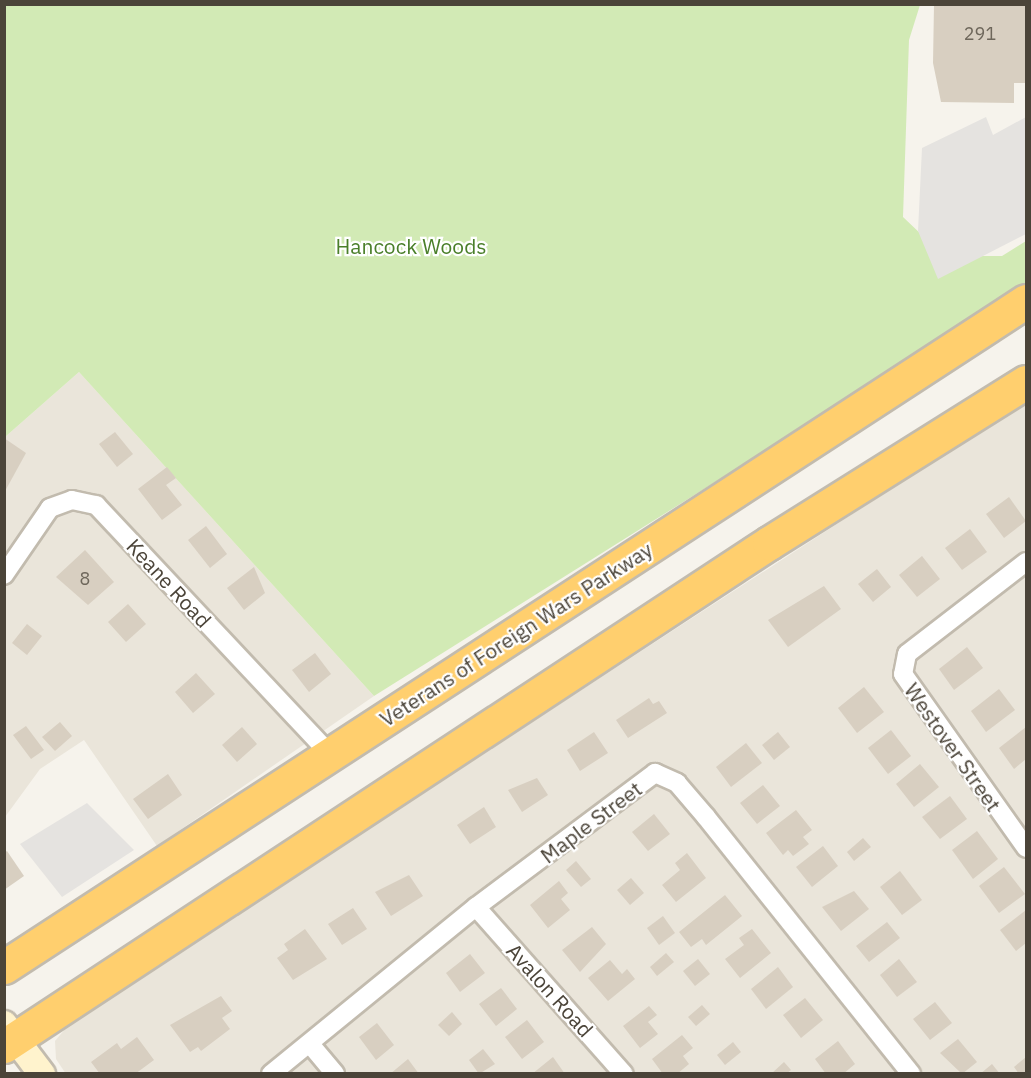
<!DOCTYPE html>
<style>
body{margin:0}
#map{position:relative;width:1031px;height:1078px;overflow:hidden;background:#f6f3ec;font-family:"IBM Plex Sans",sans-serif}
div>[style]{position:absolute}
.residential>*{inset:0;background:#eae5da}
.green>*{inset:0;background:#d2eab5}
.parking>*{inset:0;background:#e5e3e0}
.building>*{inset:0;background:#d8cfc1}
.roads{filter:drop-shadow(2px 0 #c2bbae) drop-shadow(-2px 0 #c2bbae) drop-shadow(0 2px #c2bbae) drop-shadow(0 -2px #c2bbae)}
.street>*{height:18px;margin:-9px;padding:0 9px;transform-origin:9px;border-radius:9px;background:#fff}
.secondary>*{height:26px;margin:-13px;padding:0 13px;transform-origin:13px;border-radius:13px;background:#fff3cd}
.highway>*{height:33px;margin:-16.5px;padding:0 16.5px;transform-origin:16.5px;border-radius:16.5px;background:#ffcf6e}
span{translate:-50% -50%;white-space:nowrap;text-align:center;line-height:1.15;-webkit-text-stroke:4.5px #fff;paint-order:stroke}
.number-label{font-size:18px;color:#6e675b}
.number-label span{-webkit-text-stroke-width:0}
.park-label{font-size:21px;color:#4a7f2a}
.street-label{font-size:21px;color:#4b4439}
.frame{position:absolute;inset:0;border:6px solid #4b4439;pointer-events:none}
</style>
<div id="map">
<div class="residential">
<div style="clip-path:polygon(79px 372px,374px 696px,157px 846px,84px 740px,40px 769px,5px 817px,5px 437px)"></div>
<div style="clip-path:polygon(1026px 401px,1026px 1073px,66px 1074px,56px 1059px,55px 1041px,71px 1022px)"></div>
</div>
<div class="green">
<div style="clip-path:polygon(5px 5px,920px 5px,909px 40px,903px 217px,944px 256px,1002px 256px,1026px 241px,1026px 287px,374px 696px,79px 372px,5px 437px)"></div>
</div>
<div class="parking">
<div style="clip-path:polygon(986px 117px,993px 135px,1026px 117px,1026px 234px,938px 279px,918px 231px,922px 148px)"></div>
<div style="clip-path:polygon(87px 803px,134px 850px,62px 897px,20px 844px)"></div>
</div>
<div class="building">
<div style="clip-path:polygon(934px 4px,1026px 4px,1026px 83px,1014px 83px,1014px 103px,941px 102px,933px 63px)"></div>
<div style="clip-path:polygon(115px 432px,133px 454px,117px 467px,99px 444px)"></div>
<div style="clip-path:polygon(4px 438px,26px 453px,4px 493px)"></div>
<div style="clip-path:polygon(167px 467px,176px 478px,166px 485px,182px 505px,162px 520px,138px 489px)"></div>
<div style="clip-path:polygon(1009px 497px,1026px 521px,1004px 538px,986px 514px)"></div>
<div style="clip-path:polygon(206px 526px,227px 554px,210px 568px,188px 540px)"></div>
<div style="clip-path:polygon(970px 529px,987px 552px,962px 570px,945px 548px)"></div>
<div style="clip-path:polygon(85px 550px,114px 582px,88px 605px,56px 577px)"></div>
<div style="clip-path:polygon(922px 556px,940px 579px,917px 597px,899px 575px)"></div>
<div style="clip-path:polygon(254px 567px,265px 593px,244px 610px,227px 588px)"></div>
<div style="clip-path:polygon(877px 569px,891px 587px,873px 602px,858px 584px)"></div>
<div style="clip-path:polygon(824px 586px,841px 609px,788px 647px,768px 620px)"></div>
<div style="clip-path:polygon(128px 604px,146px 624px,126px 642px,108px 622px)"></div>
<div style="clip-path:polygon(27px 624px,42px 636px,27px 655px,12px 643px)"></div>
<div style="clip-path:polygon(967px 647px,983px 668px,954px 690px,939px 669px)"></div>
<div style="clip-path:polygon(315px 653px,331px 674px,309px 692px,292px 670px)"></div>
<div style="clip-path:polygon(196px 673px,215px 694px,193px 713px,175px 692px)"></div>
<div style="clip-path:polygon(864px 687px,884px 712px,857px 733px,838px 708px)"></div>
<div style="clip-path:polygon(999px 689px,1015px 710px,986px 732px,971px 711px)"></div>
<div style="clip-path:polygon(649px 698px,653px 704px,659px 701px,667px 713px,628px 738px,616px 720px)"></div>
<div style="clip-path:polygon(60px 722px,72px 736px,55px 751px,42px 737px)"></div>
<div style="clip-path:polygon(26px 726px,44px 750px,31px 759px,13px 735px)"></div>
<div style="clip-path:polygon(242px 727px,257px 744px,237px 762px,222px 745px)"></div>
<div style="clip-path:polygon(1026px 727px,1026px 759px,1014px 769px,999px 748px)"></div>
<div style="clip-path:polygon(891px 730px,911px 756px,888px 774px,868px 748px)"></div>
<div style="clip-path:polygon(594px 732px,608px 753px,580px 771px,567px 750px)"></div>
<div style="clip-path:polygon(778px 732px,790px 747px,774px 760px,762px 745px)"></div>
<div style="clip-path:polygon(746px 743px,762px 763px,731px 787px,716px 767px)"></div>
<div style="clip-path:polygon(920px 764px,939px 787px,914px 807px,896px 784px)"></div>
<div style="clip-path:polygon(168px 774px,182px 795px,148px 819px,133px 799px)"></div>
<div style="clip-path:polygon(537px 778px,548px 795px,522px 812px,508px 790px)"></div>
<div style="clip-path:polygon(763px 785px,780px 806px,757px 824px,740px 803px)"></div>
<div style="clip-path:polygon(950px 796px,967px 819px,940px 839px,922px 817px)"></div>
<div style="clip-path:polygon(484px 807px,496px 827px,470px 844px,457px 825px)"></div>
<div style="clip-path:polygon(796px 810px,812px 830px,803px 837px,809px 844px,793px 856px,788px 850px,783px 855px,766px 833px)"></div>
<div style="clip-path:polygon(654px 814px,670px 834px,648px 851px,632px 832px)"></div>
<div style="clip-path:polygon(977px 831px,998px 859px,973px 879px,952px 850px)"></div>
<div style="clip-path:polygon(863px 838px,871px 847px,854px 861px,847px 852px)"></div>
<div style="clip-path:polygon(823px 846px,838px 866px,812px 887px,796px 867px)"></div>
<div style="clip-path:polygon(7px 851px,24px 876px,4px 890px,4px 853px)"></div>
<div style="clip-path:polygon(687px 853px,706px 878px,676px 902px,662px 885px,680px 870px,675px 863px)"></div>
<div style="clip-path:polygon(576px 861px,591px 879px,581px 887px,566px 870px)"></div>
<div style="clip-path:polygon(1004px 867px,1025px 894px,999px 913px,979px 886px)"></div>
<div style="clip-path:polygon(900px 871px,922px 900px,902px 915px,880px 887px)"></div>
<div style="clip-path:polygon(409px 875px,423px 896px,391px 916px,375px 892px)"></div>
<div style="clip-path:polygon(631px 878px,644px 893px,630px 905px,617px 890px)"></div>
<div style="clip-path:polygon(559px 881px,568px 893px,561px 899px,570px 910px,548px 928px,530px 905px)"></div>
<div style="clip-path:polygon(854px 891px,869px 909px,841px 931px,822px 907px)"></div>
<div style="clip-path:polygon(725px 895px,742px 916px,706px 945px,702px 939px,691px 947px,679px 932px)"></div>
<div style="clip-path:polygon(353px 908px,367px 929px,342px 945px,328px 924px)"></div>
<div style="clip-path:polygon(1026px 910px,1026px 943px,1016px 951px,1000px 930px)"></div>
<div style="clip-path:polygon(663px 916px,675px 933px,659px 945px,647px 928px)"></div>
<div style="clip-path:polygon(887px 922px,900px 938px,869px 962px,856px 946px)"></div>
<div style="clip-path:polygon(592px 927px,606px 944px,580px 972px,562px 950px)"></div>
<div style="clip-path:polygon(305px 929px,327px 959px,293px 980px,277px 958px,288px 950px,284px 944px)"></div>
<div style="clip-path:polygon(752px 929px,771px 953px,740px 978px,725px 959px,744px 945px,739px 938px)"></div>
<div style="clip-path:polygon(666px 953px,674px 962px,657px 976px,650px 967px)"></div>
<div style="clip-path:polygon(470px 954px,485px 973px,460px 992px,446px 973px)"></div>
<div style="clip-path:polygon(698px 959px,710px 974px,695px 986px,683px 971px)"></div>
<div style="clip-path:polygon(899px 959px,917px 982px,897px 997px,880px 975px)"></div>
<div style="clip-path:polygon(610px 960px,622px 974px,627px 969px,635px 979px,608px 1001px,588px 978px)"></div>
<div style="clip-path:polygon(778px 967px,793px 987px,766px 1009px,751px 989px)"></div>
<div style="clip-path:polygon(501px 988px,517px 1009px,496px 1026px,479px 1004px)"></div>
<div style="clip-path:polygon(221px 996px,232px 1011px,222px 1018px,230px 1029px,201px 1051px,198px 1047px,190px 1052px,170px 1025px)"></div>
<div style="clip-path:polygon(805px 998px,823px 1020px,801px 1038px,783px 1015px)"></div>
<div style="clip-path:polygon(935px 1002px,952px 1023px,930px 1040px,913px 1019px)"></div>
<div style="clip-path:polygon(702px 1005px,710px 1014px,696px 1026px,688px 1017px)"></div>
<div style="clip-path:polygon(649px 1006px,657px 1015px,648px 1022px,658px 1034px,640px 1048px,623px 1026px)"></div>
<div style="clip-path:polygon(452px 1012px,462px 1024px,449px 1036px,438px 1025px)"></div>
<div style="clip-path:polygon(527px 1020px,544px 1042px,522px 1059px,505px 1037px)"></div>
<div style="clip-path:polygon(377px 1023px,394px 1045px,376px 1060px,359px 1037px)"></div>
<div style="clip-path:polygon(682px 1035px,693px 1048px,683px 1056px,689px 1064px,677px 1074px,663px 1074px,652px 1059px)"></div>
<div style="clip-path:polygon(137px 1037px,154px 1060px,135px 1074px,100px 1074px,91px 1062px,117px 1043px,121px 1049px)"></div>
<div style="clip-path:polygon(958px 1039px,977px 1062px,962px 1074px,940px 1053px)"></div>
<div style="clip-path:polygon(838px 1041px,855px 1064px,843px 1074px,826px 1074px,815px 1059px)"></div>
<div style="clip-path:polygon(733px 1042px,741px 1052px,725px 1065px,717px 1055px)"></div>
<div style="clip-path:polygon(483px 1049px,495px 1064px,479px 1074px,469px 1060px)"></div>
<div style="clip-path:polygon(553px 1057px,565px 1074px,532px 1074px)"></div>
<div style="clip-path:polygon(1026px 1057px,1026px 1074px,1019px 1074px,1014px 1067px)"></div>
<div style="clip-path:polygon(408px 1059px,419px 1074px,390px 1074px)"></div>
<div style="clip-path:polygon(784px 1062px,791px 1070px,786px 1074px,771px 1074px)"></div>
<div style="clip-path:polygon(992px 1064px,1000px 1074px,980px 1074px)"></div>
</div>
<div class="roads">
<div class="street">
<div style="left:1026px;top:562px;width:150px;rotate:142.3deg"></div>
<div style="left:907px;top:654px;width:20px;rotate:101deg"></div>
<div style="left:903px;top:674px;width:213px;rotate:54.7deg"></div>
<div style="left:4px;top:575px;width:81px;rotate:-55.5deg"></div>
<div style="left:50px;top:508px;width:23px;rotate:-20deg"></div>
<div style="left:72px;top:500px;width:25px;rotate:12deg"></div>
<div style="left:96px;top:505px;width:342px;rotate:46.8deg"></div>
<div style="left:476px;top:907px;width:223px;rotate:48.5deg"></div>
<div style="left:310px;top:1044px;width:39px;rotate:50deg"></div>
<div style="left:271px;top:1074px;width:264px;rotate:-39.2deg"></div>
<div style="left:476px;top:907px;width:224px;rotate:-36.8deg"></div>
<div style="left:655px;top:773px;width:24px;rotate:24deg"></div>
<div style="left:677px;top:783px;width:45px;rotate:49.5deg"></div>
<div style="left:706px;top:817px;width:329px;rotate:51.4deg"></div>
</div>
<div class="secondary">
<div style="left:4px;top:1024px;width:63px;rotate:52.8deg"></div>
</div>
<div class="highway">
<div style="left:4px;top:967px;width:1220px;rotate:-33.09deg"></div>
<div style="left:4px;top:1046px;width:916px;rotate:-33.33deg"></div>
<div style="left:769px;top:543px;width:303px;rotate:-32.1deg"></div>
</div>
</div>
<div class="number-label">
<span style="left:980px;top:34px">291</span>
<span style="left:85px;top:579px">8</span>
</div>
<div class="park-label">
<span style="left:411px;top:246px">Hancock Woods</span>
</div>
<div class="street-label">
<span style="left:169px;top:583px;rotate:47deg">Keane Road</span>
<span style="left:516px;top:634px;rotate:-33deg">Veterans of Foreign Wars Parkway</span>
<span style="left:953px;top:747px;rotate:55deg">Westover Street</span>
<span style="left:591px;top:822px;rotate:-37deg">Maple Street</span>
<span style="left:550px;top:990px;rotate:48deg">Avalon Road</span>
</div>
<div class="frame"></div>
</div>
